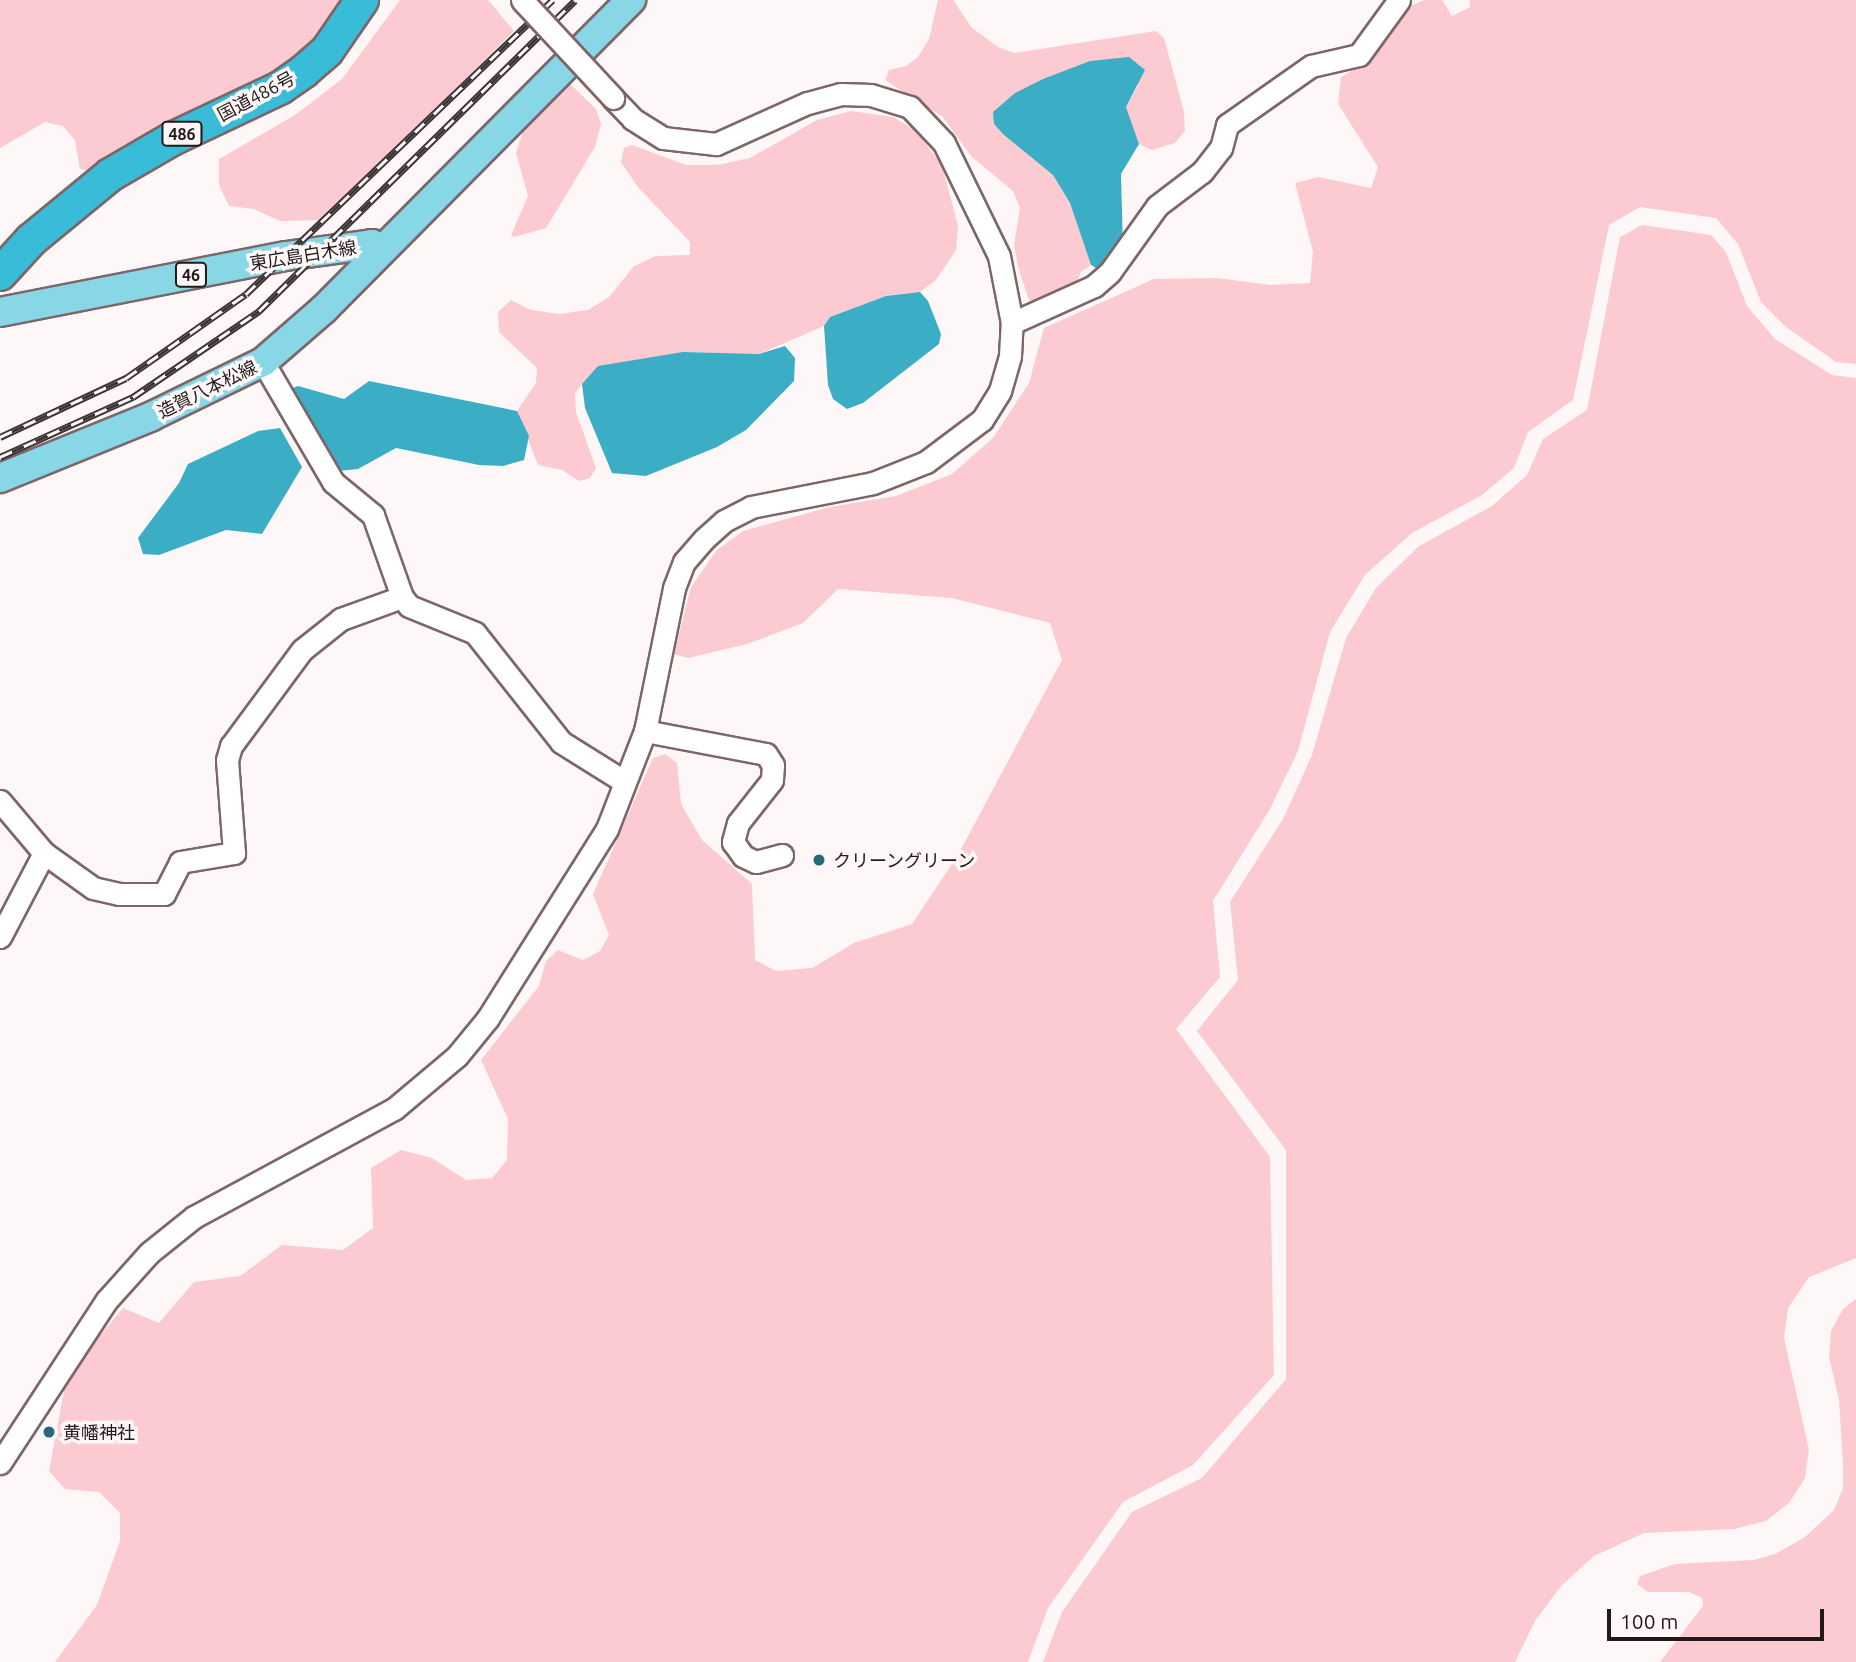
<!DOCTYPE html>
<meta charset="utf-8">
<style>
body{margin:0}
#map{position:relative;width:1856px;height:1662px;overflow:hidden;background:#fdf7f8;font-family:Ubuntu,"Noto Sans JP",sans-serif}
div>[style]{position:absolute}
.green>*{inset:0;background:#fccad1}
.water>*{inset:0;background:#3badc5}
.roads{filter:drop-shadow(2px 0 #7d6669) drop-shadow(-2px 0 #7d6669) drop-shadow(0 2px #7d6669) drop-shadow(0 -2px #7d6669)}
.minor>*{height:21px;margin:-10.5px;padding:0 10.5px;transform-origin:10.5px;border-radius:10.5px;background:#fff}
.major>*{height:28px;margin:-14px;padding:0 14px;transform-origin:14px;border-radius:14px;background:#88d7e7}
.highway>*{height:32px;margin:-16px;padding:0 16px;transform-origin:16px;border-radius:16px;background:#38bcd7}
.rail>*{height:7px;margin-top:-3.5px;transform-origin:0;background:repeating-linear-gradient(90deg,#fdf7f8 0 13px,#3d3435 0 26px);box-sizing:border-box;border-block:2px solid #3d3435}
.bridges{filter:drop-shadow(2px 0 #7d6669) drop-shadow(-2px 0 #7d6669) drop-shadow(0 2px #7d6669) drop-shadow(0 -2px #7d6669)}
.minor-bridge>*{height:21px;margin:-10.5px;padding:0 10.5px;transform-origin:10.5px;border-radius:10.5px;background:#fff}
.dots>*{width:19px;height:19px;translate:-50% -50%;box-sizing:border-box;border:4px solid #fdf7f8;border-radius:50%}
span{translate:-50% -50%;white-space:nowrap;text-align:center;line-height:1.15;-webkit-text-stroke:7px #fdf7f8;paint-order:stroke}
.shield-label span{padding:2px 5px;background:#fdf7f8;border:2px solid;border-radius:5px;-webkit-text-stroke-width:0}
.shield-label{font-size:16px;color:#22191a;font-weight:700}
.street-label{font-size:18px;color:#22191a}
.poi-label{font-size:18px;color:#22191a}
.left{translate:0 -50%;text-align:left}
.scale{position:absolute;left:1607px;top:1609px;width:217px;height:32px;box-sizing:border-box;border:4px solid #22191a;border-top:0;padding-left:9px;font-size:21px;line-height:24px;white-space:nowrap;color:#22191a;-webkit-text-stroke:5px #fdf7f8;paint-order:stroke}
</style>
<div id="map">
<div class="green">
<div style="clip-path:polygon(0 0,355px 0,307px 59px,92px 171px,80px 169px,75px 140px,63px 126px,45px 122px,0 148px)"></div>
<div style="clip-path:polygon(400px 0,488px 0,514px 31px,323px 220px,280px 221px,254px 209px,229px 206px,219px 185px,219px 159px,295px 115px,342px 79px)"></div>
<div style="clip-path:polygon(938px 0,953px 0,972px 28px,998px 47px,1014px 53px,1156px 31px,1164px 38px,1184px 112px,1185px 131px,1175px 143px,1152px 150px,1139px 144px,1126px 107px,1139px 84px,1004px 135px,1053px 175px,1070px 203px,1091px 265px,1081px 272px,1075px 287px,1040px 303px,1029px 300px,1018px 267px,1014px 245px,1020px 208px,1013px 191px,971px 156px,943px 117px,885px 80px,889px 70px,906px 66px,918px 57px,929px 39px)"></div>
<div style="clip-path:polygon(1424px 0,1442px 0,1452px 16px,1470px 7px,1470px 0,1856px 0,1856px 364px,1836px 362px,1786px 327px,1761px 302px,1738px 244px,1716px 218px,1640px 207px,1609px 225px,1573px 400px,1528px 432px,1514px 468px,1482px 495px,1412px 533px,1365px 575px,1330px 632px,1298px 751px,1270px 809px,1213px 901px,1220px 977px,1176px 1029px,1270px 1157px,1274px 1375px,1193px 1465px,1123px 1502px,1048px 1608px,1028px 1662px,55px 1662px,97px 1605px,120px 1541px,120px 1513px,99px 1492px,65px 1489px,49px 1471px,67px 1375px,123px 1308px,159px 1323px,194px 1282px,240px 1276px,282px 1245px,343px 1250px,373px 1228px,371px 1168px,401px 1150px,432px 1158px,466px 1180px,492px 1178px,507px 1160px,508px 1119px,481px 1060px,539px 986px,546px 961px,558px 950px,583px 960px,600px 951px,609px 935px,593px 894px,653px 758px,665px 754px,677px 763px,681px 804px,702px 840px,752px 884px,755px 960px,776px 971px,812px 968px,854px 943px,912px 924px,958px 855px,1062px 660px,1050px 623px,952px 598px,838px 589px,803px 623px,747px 644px,688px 658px,674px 654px,691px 587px,717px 550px,743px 531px,830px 507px,896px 496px,952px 474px,993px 438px,1029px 383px,1044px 328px,1154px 279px,1217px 278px,1271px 285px,1310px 283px,1313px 252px,1295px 183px,1318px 177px,1371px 188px,1378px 167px,1338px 104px,1341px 77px,1368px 61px,1389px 38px,1406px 8px)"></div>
<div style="clip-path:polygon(566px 80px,596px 109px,601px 124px,595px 147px,546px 228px,514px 237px,511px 235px,528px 196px,516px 153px,526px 122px)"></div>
<div style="clip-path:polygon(851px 111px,893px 117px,915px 130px,942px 165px,958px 226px,956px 250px,936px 280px,920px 292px,886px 296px,830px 317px,824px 326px,759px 354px,683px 352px,582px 384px,575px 393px,576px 412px,596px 468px,590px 478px,579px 481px,562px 470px,538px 465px,517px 411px,536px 383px,537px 368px,499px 332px,498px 312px,511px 300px,531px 310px,559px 314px,588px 310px,609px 297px,634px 266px,656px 256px,690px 255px,690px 242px,637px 186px,621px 162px,624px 148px,632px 145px,686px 165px,717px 165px,750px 158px,817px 120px)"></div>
<div style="clip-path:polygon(1642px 225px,1711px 235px,1726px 252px,1747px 306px,1775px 339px,1832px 375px,1856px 378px,1856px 1258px,1809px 1277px,1788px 1308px,1784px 1338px,1809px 1450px,1805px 1478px,1789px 1503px,1766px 1521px,1734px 1529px,1644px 1533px,1594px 1556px,1561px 1586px,1535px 1621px,1515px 1662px,1043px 1662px,1062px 1612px,1132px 1512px,1202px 1478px,1286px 1379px,1286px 1150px,1197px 1031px,1238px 980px,1230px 902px,1283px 819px,1312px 755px,1346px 638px,1376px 588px,1419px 546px,1492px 506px,1527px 475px,1543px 439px,1587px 410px,1620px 237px)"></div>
<div style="clip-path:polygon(1856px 1299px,1856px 1662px,1660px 1662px,1703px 1606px,1702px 1598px,1689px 1592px,1648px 1592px,1637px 1584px,1640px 1576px,1675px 1564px,1754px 1560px,1775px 1554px,1805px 1537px,1834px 1510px,1843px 1488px,1843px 1463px,1839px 1400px,1829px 1357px,1831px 1331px,1843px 1309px)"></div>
</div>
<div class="water">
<div style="clip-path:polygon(1129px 57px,1145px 70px,1126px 107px,1139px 144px,1121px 174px,1123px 249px,1105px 266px,1096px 268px,1091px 265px,1070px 203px,1053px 175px,1004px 135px,994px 124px,993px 112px,1015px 93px,1043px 79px,1090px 61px)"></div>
<div style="clip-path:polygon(920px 292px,928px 301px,941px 334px,939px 344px,863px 403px,847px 409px,833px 399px,828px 385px,824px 326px,830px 317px,886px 296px)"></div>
<div style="clip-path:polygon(785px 346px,795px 358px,794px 381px,746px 430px,717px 447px,646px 476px,612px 473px,585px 408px,582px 384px,598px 366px,683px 352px,759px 354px)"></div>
<div style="clip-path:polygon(369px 381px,517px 411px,529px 436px,524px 460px,503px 466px,479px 465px,396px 448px,358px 469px,338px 471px,290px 389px,298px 386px,344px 399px)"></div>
<div style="clip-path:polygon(280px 428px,302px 467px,262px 534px,226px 530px,159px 555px,143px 554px,138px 538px,179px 483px,188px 464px,258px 431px)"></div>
</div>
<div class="roads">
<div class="minor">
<div style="left:1012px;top:323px;width:90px;rotate:-24.3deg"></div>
<div style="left:1094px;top:286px;width:21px;rotate:-41deg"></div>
<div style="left:1110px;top:272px;width:81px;rotate:-54.5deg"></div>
<div style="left:1157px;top:206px;width:56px;rotate:-37.1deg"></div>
<div style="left:1202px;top:172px;width:31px;rotate:-52deg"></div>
<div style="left:1221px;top:148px;width:24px;rotate:-75deg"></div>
<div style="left:1227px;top:125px;width:103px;rotate:-35.1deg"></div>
<div style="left:1311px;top:66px;width:49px;rotate:-12.9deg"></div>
<div style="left:1359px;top:55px;width:68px;rotate:-54deg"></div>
<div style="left:263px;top:362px;width:139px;rotate:59.7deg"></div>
<div style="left:333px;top:482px;width:52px;rotate:39.5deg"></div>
<div style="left:373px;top:515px;width:87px;rotate:70.5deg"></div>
<div style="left:402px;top:597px;width:11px;rotate:52deg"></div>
<div style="left:409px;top:606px;width:71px;rotate:22.2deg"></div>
<div style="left:475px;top:633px;width:139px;rotate:51.7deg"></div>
<div style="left:561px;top:742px;width:75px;rotate:32deg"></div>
<div style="left:645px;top:731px;width:123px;rotate:10.8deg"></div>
<div style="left:766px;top:754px;width:13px;rotate:58deg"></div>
<div style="left:773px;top:765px;width:15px;rotate:94deg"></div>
<div style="left:772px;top:780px;width:55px;rotate:128.3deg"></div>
<div style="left:738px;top:823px;width:20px;rotate:105deg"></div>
<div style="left:733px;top:842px;width:17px;rotate:54deg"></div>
<div style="left:743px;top:856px;width:14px;rotate:25deg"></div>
<div style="left:756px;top:862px;width:27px;rotate:-15deg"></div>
<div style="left:0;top:801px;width:68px;rotate:49.8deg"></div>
<div style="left:44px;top:853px;width:60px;rotate:35.5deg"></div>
<div style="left:93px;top:888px;width:27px;rotate:13deg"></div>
<div style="left:119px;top:894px;width:45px"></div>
<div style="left:164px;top:894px;width:36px;rotate:-63deg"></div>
<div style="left:180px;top:862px;width:55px;rotate:-9.5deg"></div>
<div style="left:234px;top:853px;width:93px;rotate:-94.3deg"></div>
<div style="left:227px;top:760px;width:15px;rotate:-74deg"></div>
<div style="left:231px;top:746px;width:119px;rotate:-53.5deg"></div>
<div style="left:302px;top:650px;width:50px;rotate:-38.5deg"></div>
<div style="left:341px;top:619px;width:65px;rotate:-19.8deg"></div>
<div style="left:0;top:937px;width:95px;rotate:-62.4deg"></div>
<div style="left:0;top:1463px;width:194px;rotate:-56.8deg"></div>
<div style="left:106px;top:1301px;width:64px;rotate:-48.1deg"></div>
<div style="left:149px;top:1253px;width:58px;rotate:-38.7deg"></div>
<div style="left:194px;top:1217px;width:227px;rotate:-28.4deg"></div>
<div style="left:394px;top:1109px;width:82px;rotate:-40.1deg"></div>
<div style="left:457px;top:1056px;width:49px;rotate:-50.8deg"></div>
<div style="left:488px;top:1018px;width:223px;rotate:-57.8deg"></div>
<div style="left:607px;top:829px;width:105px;rotate:-68.8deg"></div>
<div style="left:645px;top:731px;width:146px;rotate:-78.5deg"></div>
<div style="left:674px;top:588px;width:28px;rotate:-69deg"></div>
<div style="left:684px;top:562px;width:30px;rotate:-49deg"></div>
<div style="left:704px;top:539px;width:27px;rotate:-42deg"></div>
<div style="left:724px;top:521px;width:30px;rotate:-27deg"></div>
<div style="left:751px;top:507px;width:124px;rotate:-11.1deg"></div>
<div style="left:873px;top:483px;width:57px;rotate:-21.6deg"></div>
<div style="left:926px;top:462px;width:70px;rotate:-36.9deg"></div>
<div style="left:982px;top:420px;width:34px;rotate:-58deg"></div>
<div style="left:1000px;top:391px;width:36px;rotate:-74deg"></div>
<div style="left:1010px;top:356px;width:33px;rotate:-87deg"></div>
<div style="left:1012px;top:323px;width:68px;rotate:-101deg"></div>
<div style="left:999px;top:256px;width:126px;rotate:-116deg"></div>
<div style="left:944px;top:143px;width:50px;rotate:-133.4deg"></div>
<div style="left:910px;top:107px;width:41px;rotate:-162.9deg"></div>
<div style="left:871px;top:95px;width:30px;rotate:-178deg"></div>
<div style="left:841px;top:94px;width:35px;rotate:165deg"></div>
<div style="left:807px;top:103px;width:100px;rotate:155.7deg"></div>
<div style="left:716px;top:144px;width:53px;rotate:-173.5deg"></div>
<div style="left:663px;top:138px;width:36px;rotate:-148deg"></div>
<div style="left:633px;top:119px;width:29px;rotate:-134deg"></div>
</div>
<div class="major">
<div style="left:0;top:312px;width:291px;rotate:-11.1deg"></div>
<div style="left:286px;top:256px;width:87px;rotate:-7.9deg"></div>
<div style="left:372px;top:244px;width:11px;rotate:34deg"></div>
<div style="left:0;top:478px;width:162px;rotate:-22.1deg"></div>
<div style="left:150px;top:417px;width:126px;rotate:-26deg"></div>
<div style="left:263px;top:362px;width:81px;rotate:-41deg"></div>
<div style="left:324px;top:309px;width:436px;rotate:-45.2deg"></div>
</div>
<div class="highway">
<div style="left:0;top:274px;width:46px;rotate:-47.6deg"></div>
<div style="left:31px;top:240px;width:102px;rotate:-39.4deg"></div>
<div style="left:110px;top:175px;width:72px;rotate:-30.1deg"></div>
<div style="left:172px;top:139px;width:119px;rotate:-25.3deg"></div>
<div style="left:280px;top:88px;width:29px;rotate:-35deg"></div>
<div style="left:304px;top:71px;width:30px;rotate:-41deg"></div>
<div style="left:327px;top:51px;width:62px;rotate:-55.5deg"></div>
</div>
</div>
<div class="rail">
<div style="left:0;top:437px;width:139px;rotate:-25.1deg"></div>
<div style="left:126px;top:378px;width:146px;rotate:-35deg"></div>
<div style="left:246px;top:294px;width:425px;rotate:-43.8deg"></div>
<div style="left:0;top:457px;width:146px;rotate:-24.3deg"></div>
<div style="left:133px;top:397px;width:153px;rotate:-34.3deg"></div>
<div style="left:259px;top:311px;width:443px;rotate:-44.5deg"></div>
</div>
<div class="bridges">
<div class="minor-bridge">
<div style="left:522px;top:0;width:134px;rotate:47.1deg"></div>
</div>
</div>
<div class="dots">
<div style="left:819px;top:860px;background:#246a79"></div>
<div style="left:49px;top:1432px;background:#246a79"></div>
</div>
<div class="shield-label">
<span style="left:182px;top:134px">486</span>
<span style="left:191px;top:275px">46</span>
</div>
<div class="street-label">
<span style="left:256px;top:96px;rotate:-28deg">国道486号</span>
<span style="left:303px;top:255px;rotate:-9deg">東広島白木線</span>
<span style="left:207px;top:389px;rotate:-26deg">造賀八本松線</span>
</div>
<div class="poi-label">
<span class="left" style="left:833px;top:860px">クリーングリーン</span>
<span class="left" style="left:63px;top:1432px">黄幡神社</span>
</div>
<div class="scale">100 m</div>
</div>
